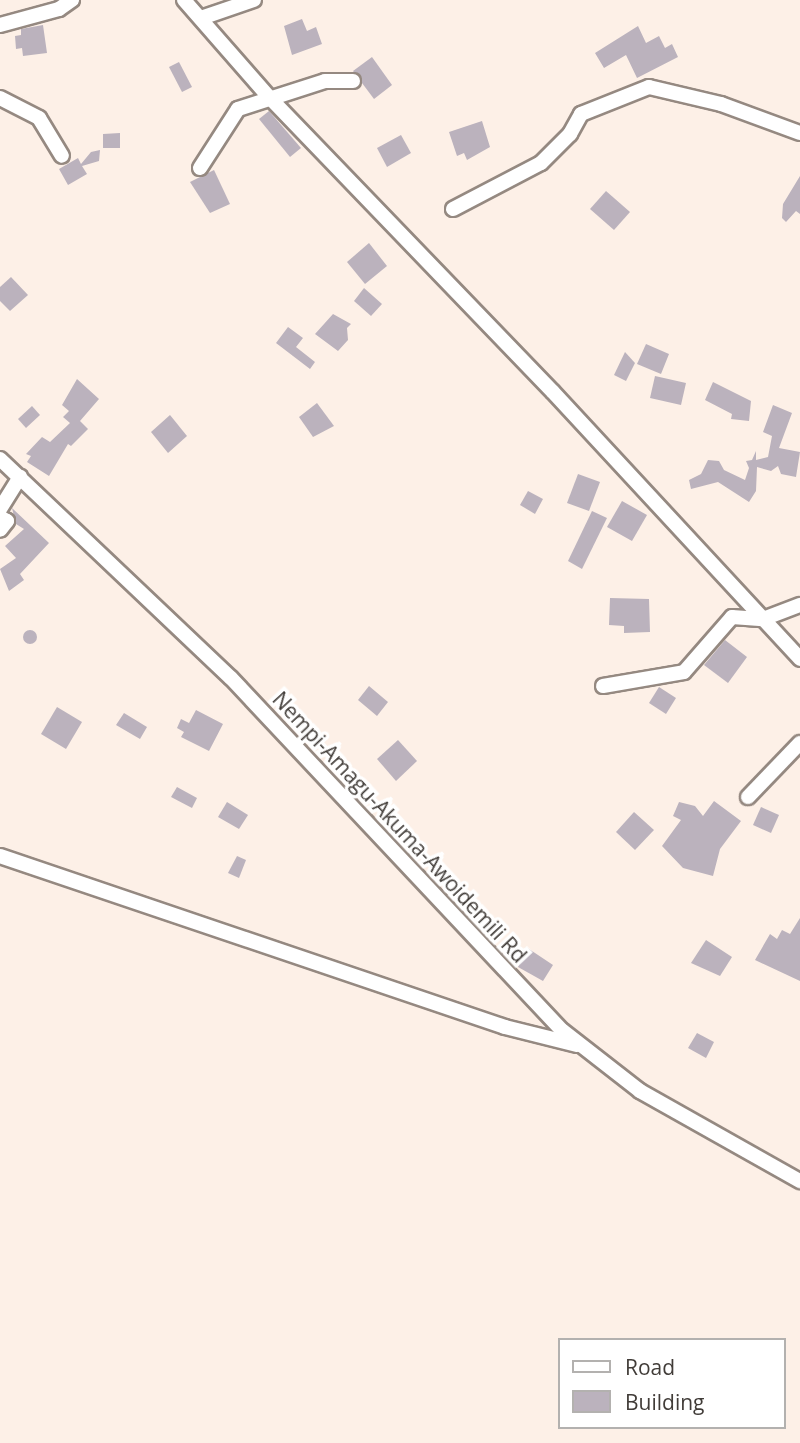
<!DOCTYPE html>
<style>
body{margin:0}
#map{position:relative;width:800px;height:1443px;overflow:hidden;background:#fdf0e7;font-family:"Open Sans",sans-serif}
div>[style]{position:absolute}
.building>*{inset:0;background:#bbb2bd}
.round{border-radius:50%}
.roads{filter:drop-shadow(2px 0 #958981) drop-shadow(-2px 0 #958981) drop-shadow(0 2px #958981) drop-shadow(0 -2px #958981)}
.street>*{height:14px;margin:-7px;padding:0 7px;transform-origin:7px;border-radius:7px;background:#fff}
span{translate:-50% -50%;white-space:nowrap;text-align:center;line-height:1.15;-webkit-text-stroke:7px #fff;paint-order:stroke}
.street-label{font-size:21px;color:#413c38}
.legend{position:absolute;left:558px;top:1338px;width:228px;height:91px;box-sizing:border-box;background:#fff;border:2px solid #b3b1af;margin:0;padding:9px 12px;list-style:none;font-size:21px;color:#413c38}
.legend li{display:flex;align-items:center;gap:14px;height:35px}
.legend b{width:35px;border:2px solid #b3b1af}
</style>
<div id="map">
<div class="building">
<div style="clip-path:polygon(302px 19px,307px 31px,316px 27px,322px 44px,292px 55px,284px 26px)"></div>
<div style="clip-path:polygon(43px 25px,47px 53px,23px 56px,22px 48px,16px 49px,15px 36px,21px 35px,21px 29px)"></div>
<div style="clip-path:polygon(638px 26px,646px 43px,659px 36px,665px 48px,672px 44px,678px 57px,637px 78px,626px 55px,604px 68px,595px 53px)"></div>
<div style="clip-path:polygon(372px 57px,392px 85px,374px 99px,353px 71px)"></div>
<div style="clip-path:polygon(179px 62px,192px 87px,182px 92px,169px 67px)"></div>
<div style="clip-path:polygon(269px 111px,301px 148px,290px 157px,259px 119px)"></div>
<div style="clip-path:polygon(482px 121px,490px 147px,467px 160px,464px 153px,457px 156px,449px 132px)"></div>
<div style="clip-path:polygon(120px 133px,120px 148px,103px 148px,103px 134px)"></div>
<div style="clip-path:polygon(401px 135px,411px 153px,387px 167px,377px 148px)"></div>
<div style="clip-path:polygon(100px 150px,99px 161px,82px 166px,87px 174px,68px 185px,59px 169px,78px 158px,81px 164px,91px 152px)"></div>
<div style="clip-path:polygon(214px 170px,230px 204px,210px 213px,190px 182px)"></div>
<div style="clip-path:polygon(800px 176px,800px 214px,796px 211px,786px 222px,782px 218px,783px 204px)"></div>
<div style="clip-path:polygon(606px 191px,630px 212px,614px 230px,590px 209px)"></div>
<div style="clip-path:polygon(369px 243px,387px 266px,365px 284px,347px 262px)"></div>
<div style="clip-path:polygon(11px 277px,28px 295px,10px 311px,0 301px,0 287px)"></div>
<div style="clip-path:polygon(364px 288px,382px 304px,371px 316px,354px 301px)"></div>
<div style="clip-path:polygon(333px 314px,351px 324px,347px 328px,348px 340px,338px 351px,315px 334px)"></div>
<div style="clip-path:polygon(288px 327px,303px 338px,296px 347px,315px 362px,310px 369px,276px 343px)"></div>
<div style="clip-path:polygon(646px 344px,669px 354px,661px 374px,637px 364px)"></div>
<div style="clip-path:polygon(625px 352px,635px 363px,626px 381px,614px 375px)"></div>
<div style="clip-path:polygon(655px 376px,686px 383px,681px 405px,650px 398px)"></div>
<div style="clip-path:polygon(77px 379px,99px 399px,80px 421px,88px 429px,71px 446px,68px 444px,49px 476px,27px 462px,31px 456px,26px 454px,42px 437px,50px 442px,70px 423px,63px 417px,69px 411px,62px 405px)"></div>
<div style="clip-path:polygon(713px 382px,751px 401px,749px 421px,731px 419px,732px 414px,705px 400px)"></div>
<div style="clip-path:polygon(317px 403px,334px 426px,313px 437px,299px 417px)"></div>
<div style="clip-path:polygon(773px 405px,792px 413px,779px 448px,800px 452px,796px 477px,781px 474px,778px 466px,771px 471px,757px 467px,756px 491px,749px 502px,718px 482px,691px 489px,689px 480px,701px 474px,708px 460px,719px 461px,724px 470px,745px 480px,749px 468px,746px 461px,752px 460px,756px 451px,756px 460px,768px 457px,772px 436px,763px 432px)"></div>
<div style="clip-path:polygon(32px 406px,40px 415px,26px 428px,18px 419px)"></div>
<div style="clip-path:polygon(170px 415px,187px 436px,168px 453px,151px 432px)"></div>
<div style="clip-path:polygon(578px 474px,600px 482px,589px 511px,567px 503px)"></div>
<div style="clip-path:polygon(528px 491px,543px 499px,535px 514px,520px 505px)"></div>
<div style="clip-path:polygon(622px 501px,647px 515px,632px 541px,607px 527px)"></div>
<div style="clip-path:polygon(12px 508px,49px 543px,20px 574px,24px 580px,9px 591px,0 569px,16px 558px,5px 546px,24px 529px,16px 524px)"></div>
<div style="clip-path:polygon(592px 511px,607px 518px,582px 569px,568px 561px)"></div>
<div style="clip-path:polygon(610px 598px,649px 599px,650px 632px,624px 633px,624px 626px,609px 625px)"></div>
<div class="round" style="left:23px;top:630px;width:14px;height:14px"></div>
<div style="clip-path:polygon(725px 640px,747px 657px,728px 683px,704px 665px)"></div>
<div style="clip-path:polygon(369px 686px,388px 702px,377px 716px,358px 700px)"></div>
<div style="clip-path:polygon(659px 687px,676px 698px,666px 714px,649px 703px)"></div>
<div style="clip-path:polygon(57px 707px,82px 722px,66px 749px,41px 734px)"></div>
<div style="clip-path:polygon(196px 710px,223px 724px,209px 751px,181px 737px,184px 732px,177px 728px,181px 719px,189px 723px)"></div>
<div style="clip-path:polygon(124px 713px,147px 727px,140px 739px,116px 725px)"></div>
<div style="clip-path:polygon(398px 740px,417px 761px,396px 781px,377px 759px)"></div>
<div style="clip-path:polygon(177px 787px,197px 798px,192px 808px,171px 797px)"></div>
<div style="clip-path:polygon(714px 801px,741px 821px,720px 849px,713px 876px,683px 868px,662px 846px,681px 820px,673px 816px,679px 802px,695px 806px,703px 816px)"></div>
<div style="clip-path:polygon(227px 802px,248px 815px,239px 829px,218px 817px)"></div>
<div style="clip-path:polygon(761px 807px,779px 815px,771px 833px,753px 825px)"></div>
<div style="clip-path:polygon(634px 812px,654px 830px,635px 850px,616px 832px)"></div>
<div style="clip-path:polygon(237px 856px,246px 860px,239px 878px,228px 873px)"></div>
<div style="clip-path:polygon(800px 918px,800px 981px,755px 960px,770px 934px,777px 939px,782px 930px,790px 934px)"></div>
<div style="clip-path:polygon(706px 940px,732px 957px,720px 976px,691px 963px)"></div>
<div style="clip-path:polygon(526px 947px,553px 965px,543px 981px,518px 967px)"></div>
<div style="clip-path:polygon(697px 1033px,714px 1042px,706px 1058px,688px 1048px)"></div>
</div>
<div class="roads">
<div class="street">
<div style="left:184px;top:0;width:129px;rotate:48.8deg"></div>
<div style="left:269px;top:97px;width:409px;rotate:46.1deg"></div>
<div style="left:553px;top:392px;width:364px;rotate:47.2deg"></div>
<div style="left:201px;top:18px;width:56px;rotate:-18.8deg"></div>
<div style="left:0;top:25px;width:61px;rotate:-15.2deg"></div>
<div style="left:59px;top:9px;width:16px;rotate:-35deg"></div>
<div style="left:0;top:98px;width:44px;rotate:27.1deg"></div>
<div style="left:39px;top:118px;width:44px;rotate:58.8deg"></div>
<div style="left:200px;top:168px;width:70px;rotate:-57.2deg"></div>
<div style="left:238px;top:109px;width:91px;rotate:-17.8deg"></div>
<div style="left:325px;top:81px;width:28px"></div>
<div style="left:453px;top:209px;width:99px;rotate:-27.6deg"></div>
<div style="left:541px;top:163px;width:41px;rotate:-45deg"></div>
<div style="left:570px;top:134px;width:23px;rotate:-61deg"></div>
<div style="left:581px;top:114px;width:73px;rotate:-21.7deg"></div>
<div style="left:649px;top:87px;width:74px;rotate:13.3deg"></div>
<div style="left:721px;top:104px;width:84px;rotate:20.2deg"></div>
<div style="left:0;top:459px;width:318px;rotate:43.5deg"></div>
<div style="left:231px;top:678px;width:485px;rotate:46.8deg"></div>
<div style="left:563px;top:1031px;width:98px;rotate:37.9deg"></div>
<div style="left:640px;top:1091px;width:184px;rotate:29.4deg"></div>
<div style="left:0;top:509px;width:38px;rotate:-58deg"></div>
<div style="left:0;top:517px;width:8px;rotate:30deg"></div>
<div style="left:7px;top:521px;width:11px;rotate:128deg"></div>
<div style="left:603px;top:686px;width:82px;rotate:-9.8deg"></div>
<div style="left:684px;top:672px;width:73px;rotate:-48.9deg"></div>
<div style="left:732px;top:617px;width:31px;rotate:4deg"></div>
<div style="left:763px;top:619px;width:40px;rotate:-21deg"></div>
<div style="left:748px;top:797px;width:75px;rotate:-46.1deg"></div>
<div style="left:0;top:856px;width:533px;rotate:18.71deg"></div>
<div style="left:505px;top:1027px;width:74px;rotate:14deg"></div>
</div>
</div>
<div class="street-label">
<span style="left:400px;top:827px;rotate:47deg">Nempi-Amagu-Akuma-Awoidemili Rd</span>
</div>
<ul class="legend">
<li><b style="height:9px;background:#fff"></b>Road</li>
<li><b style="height:19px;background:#bbb2bd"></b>Building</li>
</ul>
</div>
